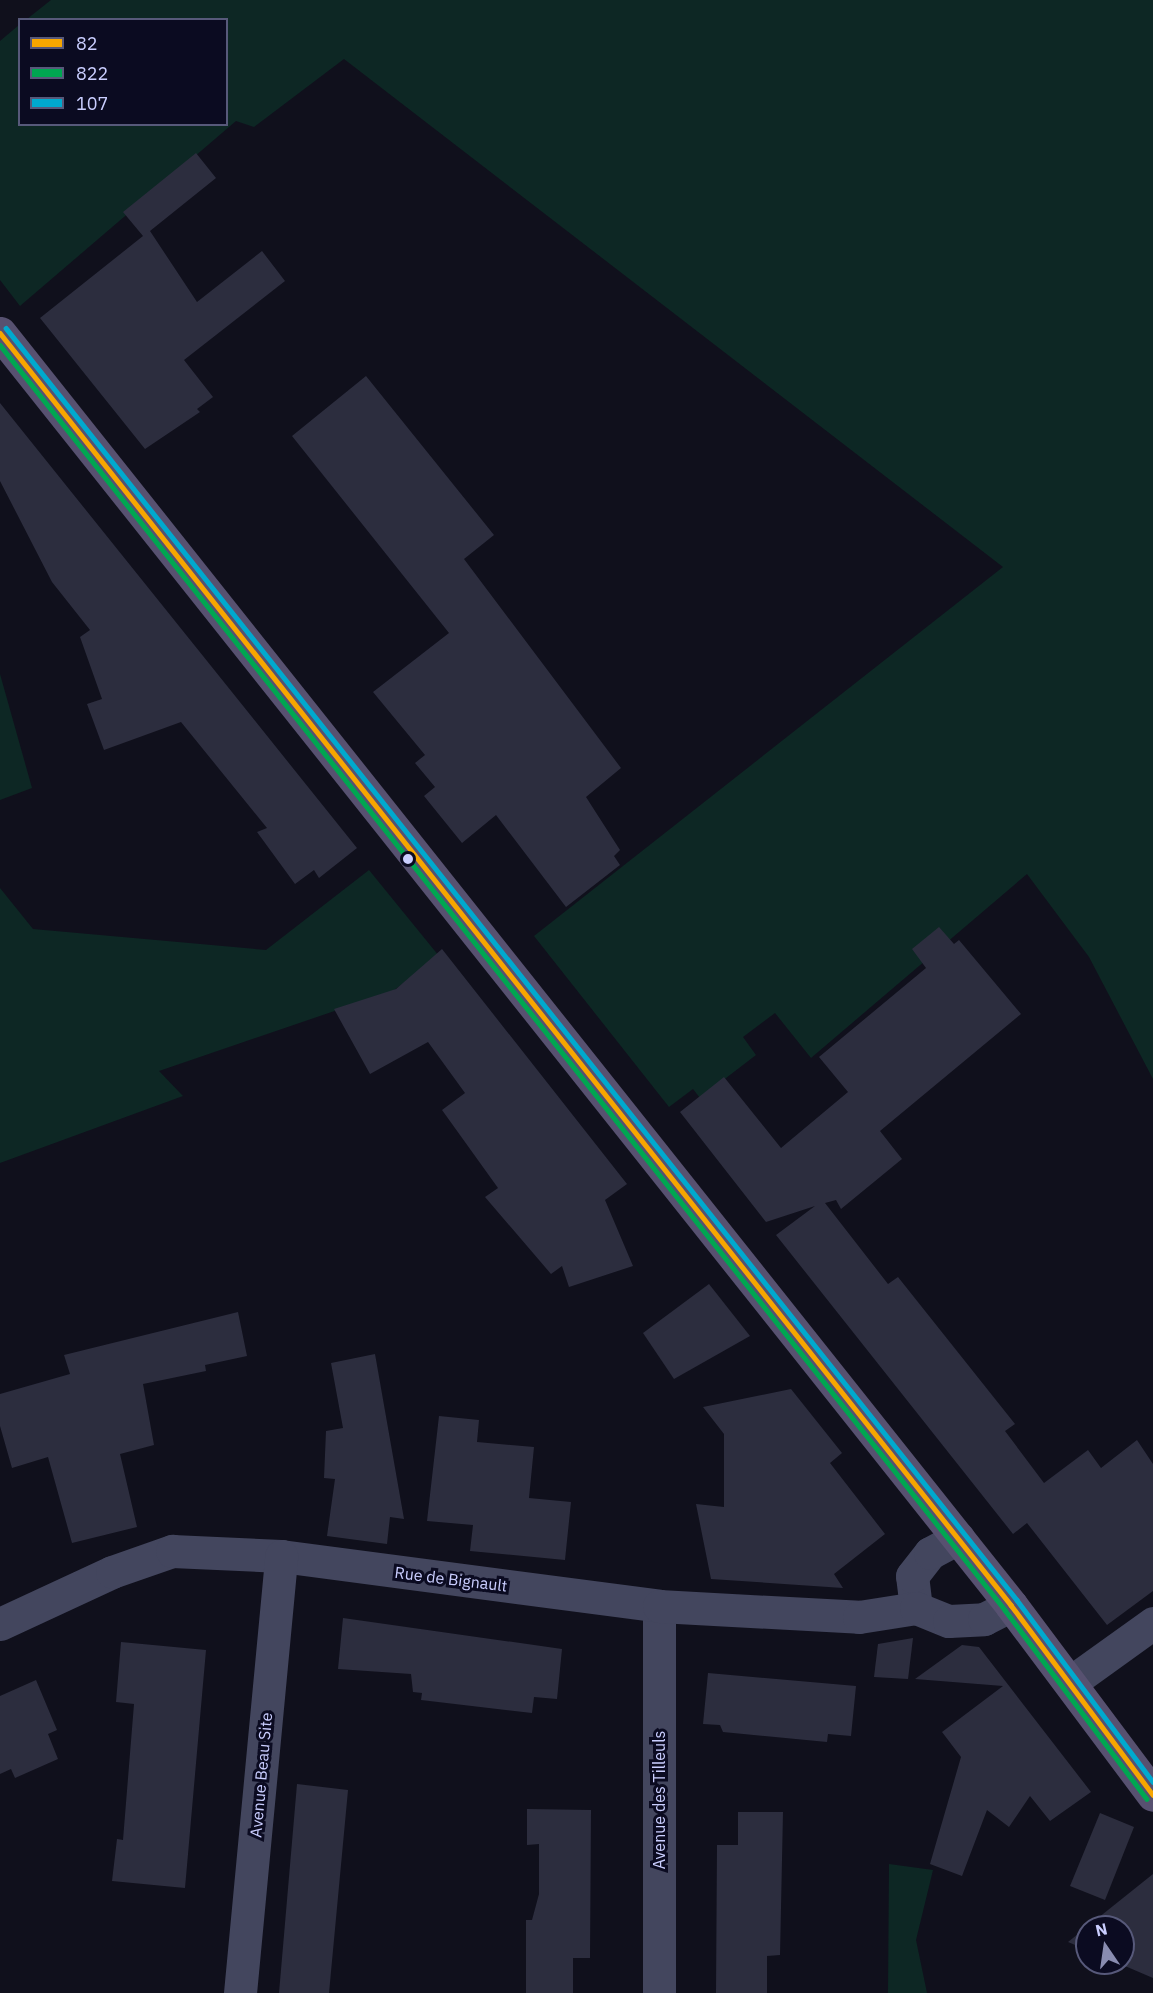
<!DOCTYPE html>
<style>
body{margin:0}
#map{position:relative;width:1153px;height:1993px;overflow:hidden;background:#10101c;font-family:"IBM Plex Sans",sans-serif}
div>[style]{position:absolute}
.green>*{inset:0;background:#0d2724}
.building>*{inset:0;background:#2c2d3e}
.minor>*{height:33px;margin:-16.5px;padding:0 16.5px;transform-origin:16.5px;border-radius:16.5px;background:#43465e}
.primary>*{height:33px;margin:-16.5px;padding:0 16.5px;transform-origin:16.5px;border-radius:16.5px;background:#575170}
.bus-1>*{height:4.5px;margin:-2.25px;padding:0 2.25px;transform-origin:2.25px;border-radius:2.25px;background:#f7a600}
.bus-2>*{height:4.5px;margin:-2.25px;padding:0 2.25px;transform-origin:2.25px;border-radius:2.25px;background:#00a651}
.bus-3>*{height:4.5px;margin:-2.25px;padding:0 2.25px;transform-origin:2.25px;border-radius:2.25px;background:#00a9ce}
.dots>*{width:16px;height:16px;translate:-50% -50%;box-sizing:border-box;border:3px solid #0b0b21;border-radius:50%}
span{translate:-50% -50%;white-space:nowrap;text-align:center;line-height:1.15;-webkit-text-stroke:6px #0b0b21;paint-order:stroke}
.street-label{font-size:16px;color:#caceff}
.legend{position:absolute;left:18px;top:18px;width:210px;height:108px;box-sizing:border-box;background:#0b0b21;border:2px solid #57597a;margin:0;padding:8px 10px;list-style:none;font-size:18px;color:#caceff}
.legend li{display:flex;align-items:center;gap:12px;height:30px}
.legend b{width:30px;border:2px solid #57597a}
.north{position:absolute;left:1075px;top:1915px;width:60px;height:60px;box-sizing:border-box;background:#0b0b21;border:2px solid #57597a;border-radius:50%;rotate:347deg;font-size:16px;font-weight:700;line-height:24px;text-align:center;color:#caceff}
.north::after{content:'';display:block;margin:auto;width:21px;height:27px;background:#898cb0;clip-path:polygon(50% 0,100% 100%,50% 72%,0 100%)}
</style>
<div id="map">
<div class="green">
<div style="clip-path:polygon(51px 0,1153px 0,1153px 1079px,1089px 957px,1027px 874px,811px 1058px,775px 1013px,743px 1037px,756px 1055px,700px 1098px,693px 1089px,669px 1107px,534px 936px,1003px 567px,344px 59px,254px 127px,236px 121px,20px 306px,0 280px,0 41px,19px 25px,20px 124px,226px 124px,226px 20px,27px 19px)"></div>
<div style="clip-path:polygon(0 674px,32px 788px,0 800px)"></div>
<div style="clip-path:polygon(369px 870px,439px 956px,393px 991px,159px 1071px,183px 1096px,0 1163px,0 888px,33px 929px,266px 950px)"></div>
<div style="clip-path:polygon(889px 1864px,933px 1870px,916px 1940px,927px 1993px,888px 1993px)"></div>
</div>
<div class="building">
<div style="clip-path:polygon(196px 153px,216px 178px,150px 231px,197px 302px,262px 251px,285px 281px,184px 360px,213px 397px,197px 409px,200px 412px,145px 449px,40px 318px,143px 236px,123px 212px)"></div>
<div style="clip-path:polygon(366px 376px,494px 535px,464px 559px,621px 768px,586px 797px,620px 850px,614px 856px,620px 865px,566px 907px,496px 815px,462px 843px,424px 796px,435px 787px,415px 763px,425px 755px,373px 692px,449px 633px,292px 436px)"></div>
<div style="clip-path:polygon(0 403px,357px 848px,319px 878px,314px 870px,295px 884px,257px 832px,267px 828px,181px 722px,104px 750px,87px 704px,102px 699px,80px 637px,90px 630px,52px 582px,0 481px)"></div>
<div style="clip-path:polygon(939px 927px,954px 944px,959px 940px,1021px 1014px,880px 1131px,902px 1159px,841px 1209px,836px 1200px,825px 1203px,888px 1284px,898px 1277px,1015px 1424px,1005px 1431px,1044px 1483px,1088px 1450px,1101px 1468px,1137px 1440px,1153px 1464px,1153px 1591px,1107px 1625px,1027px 1523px,1013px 1534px,776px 1235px,815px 1206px,766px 1222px,680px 1112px,724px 1077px,781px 1148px,848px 1092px,819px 1057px,926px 968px,912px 949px)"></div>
<div style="clip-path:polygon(442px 949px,627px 1184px,605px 1200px,633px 1266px,569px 1287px,562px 1266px,551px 1274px,485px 1197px,498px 1188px,442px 1110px,465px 1093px,428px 1042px,370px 1074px,334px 1009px,396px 989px)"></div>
<div style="clip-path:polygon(709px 1284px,750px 1336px,674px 1379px,643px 1333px)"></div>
<div style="clip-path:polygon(238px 1312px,247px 1356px,205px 1365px,206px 1371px,143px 1384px,154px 1445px,120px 1454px,137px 1527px,72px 1543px,48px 1457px,12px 1468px,0 1426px,0 1394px,70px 1374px,64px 1355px)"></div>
<div style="clip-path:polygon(375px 1354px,404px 1519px,390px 1517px,387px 1544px,327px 1536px,335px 1479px,324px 1478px,326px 1431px,343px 1428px,331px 1363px)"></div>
<div style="clip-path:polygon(791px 1389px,842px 1453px,830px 1463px,885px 1534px,834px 1574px,843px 1588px,711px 1579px,696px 1504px,724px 1507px,724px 1434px,703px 1407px)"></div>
<div style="clip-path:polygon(439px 1416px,479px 1420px,477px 1442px,534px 1447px,529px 1498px,571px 1502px,565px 1560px,470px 1551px,473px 1525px,427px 1521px)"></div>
<div style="clip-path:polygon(343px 1618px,562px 1649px,557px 1699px,534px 1697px,532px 1713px,421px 1700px,422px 1693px,413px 1692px,411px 1674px,338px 1669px)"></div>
<div style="clip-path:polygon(913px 1638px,908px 1679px,874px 1677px,878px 1644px)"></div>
<div style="clip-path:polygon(121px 1642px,206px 1650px,185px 1888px,112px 1881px,117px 1839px,123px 1840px,134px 1704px,116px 1702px)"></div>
<div style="clip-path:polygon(962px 1645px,979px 1647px,1091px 1792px,1050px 1821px,1030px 1796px,1009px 1827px,987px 1810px,962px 1876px,930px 1864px,961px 1757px,942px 1732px,1003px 1686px,915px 1679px)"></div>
<div style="clip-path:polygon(708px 1673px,856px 1686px,851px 1736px,828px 1734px,827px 1742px,723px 1732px,720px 1725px,703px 1724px)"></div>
<div style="clip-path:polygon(36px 1680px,57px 1730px,48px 1734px,58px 1759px,15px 1778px,11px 1769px,0 1774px,0 1696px)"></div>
<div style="clip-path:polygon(297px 1784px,348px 1790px,329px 1993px,279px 1993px)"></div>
<div style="clip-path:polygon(527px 1809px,591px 1810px,590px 1958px,573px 1958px,573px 1993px,526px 1993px,526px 1920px,532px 1920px,539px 1894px,539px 1844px,527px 1845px)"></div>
<div style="clip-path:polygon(738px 1812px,783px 1812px,780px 1955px,767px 1956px,767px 1993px,716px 1993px,717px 1845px,738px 1845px)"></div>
<div style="clip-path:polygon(1100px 1813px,1134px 1827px,1105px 1900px,1070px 1886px)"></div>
<div style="clip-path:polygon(1153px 1874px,1153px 1978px,1118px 1963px,1123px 1963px,1123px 1927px,1087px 1927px,1087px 1950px,1068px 1942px)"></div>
</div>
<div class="minor">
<div style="left:659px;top:1606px;width:387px;rotate:90deg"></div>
<div style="left:916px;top:1608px;width:32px;rotate:-97deg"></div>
<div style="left:912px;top:1576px;width:29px;rotate:-52deg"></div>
<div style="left:930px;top:1553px;width:32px;rotate:-28deg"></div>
<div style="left:0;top:1624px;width:123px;rotate:-24.9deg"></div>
<div style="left:112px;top:1572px;width:64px;rotate:-19.3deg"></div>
<div style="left:172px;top:1551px;width:109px;rotate:2.6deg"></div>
<div style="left:281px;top:1556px;width:381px;rotate:7.5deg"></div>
<div style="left:659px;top:1606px;width:200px;rotate:3.1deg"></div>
<div style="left:859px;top:1617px;width:58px;rotate:-9deg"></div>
<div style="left:916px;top:1608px;width:35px;rotate:22deg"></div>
<div style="left:949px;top:1621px;width:35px;rotate:-3deg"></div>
<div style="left:984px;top:1619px;width:30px;rotate:-27deg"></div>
<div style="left:1071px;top:1682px;width:101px;rotate:-35.7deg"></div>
<div style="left:240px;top:1993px;width:439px;rotate:-84.6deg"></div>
</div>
<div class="primary">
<div style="left:0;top:333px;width:1625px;rotate:51.52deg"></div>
<div style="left:1011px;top:1605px;width:237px;rotate:53.2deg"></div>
</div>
<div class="bus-1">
<div style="left:0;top:333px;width:1625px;rotate:51.52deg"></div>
<div style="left:1011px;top:1605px;width:237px;rotate:53.2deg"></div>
</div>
<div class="bus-2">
<div style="left:0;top:345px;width:1616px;rotate:51.53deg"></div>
<div style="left:1005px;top:1610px;width:236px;rotate:53.1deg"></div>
</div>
<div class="bus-3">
<div style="left:6px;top:328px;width:1625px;rotate:51.52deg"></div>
<div style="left:1017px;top:1600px;width:227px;rotate:53.2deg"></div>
</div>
<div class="dots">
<div style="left:408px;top:859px;background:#caceff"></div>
</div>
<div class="street-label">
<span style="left:451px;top:1579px;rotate:7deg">Rue de Bignault</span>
<span style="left:261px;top:1775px;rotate:-85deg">Avenue Beau Site</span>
<span style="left:659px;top:1800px;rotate:-90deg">Avenue des Tilleuls</span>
</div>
<ul class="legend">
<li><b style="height:8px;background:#f7a600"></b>82</li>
<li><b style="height:8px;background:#00a651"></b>822</li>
<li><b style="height:8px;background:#00a9ce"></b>107</li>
</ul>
<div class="north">N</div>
</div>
